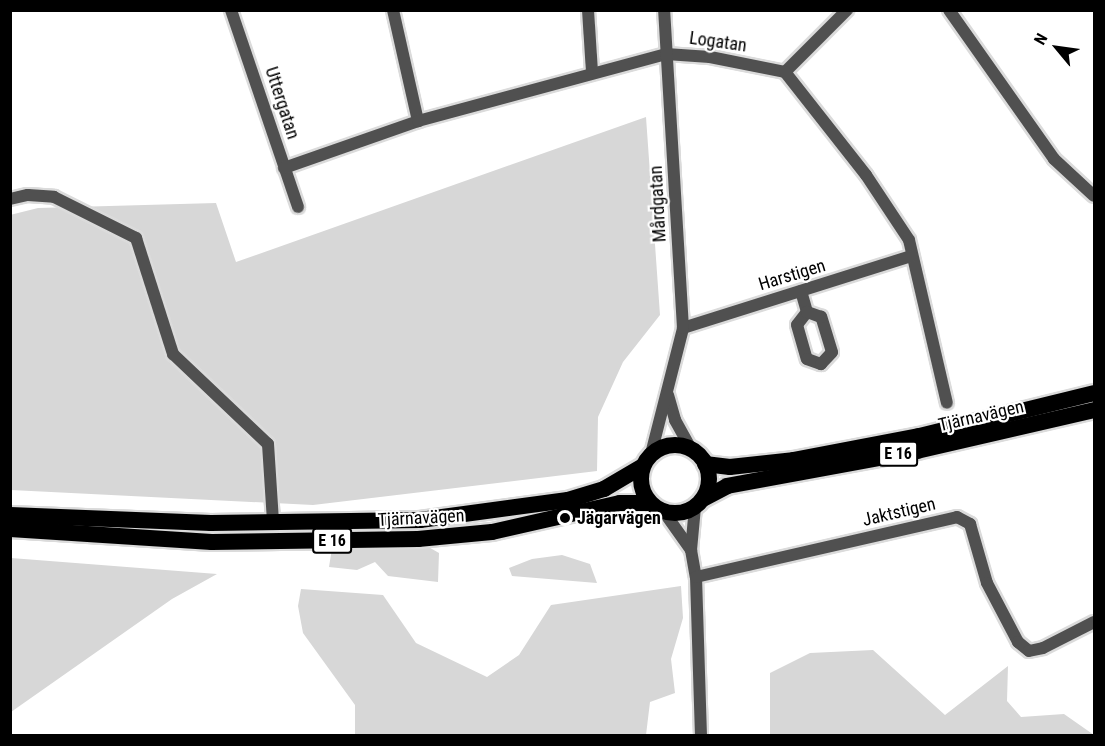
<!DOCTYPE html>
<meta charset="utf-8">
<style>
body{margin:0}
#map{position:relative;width:1105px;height:746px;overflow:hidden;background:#fff;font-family:"Roboto Condensed",sans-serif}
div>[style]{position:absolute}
.green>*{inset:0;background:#d7d7d7}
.roads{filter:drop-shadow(2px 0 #dbdbdb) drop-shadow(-2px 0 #dbdbdb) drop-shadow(0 2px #dbdbdb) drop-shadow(0 -2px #dbdbdb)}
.minor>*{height:12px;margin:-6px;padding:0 6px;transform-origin:6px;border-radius:6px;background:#505050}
.tertiary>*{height:12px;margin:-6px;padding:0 6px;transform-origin:6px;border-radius:6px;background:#505050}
.trunk>*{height:16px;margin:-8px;padding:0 8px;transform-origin:8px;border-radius:8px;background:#000}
.trunk>.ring{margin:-8px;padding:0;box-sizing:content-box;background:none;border:16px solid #000;border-radius:50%}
.dots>*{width:16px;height:16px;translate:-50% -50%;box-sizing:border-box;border:3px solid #fff;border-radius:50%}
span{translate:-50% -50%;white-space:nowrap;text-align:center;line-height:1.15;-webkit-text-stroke:4.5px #fff;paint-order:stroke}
.shield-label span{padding:2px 4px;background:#fff;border:2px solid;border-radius:4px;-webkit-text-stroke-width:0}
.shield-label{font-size:16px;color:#000;font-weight:700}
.street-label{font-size:18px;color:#000}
.poi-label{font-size:18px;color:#000;font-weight:700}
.left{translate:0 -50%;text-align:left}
.frame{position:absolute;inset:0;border:12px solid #000;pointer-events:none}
.north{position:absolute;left:1027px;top:18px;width:60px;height:60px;-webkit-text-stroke:4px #fff;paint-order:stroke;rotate:299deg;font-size:16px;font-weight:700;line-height:24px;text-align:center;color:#000}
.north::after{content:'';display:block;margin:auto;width:21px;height:27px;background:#000;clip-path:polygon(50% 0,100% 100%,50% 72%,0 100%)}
</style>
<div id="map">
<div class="green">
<div style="clip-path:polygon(646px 117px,660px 315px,623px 362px,598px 417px,597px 471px,313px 505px,11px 490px,10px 215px,38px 208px,216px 203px,236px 262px)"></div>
<div style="clip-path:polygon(425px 545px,439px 553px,438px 582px,388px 576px,375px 562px,357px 570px,329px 567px,332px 548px)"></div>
<div style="clip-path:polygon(562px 555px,590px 564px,597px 583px,512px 576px,509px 568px,532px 559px)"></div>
<div style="clip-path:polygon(11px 558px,217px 574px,172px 599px,11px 712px)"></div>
<div style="clip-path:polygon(681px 586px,683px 618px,671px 659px,675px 693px,650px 702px,646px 735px,355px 735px,355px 705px,303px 633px,298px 606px,301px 589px,383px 595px,416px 643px,487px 677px,519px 655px,551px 605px)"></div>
<div style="clip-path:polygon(873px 650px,945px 715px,1008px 666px,1007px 701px,1021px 717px,1064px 714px,1094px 735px,770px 735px,770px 673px,810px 653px)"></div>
</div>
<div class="roads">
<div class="minor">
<div style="left:231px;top:10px;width:208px;rotate:71.2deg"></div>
<div style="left:393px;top:10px;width:114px;rotate:77.3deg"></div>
<div style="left:588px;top:10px;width:62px;rotate:86.3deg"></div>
<div style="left:949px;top:10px;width:182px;rotate:54.8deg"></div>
<div style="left:1054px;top:159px;width:54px;rotate:42.8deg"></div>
<div style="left:785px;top:72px;width:88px;rotate:-45deg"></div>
<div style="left:284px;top:168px;width:142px;rotate:-19.3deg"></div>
<div style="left:418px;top:121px;width:257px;rotate:-15.1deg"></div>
<div style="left:666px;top:54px;width:44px;rotate:3.9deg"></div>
<div style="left:710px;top:57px;width:76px;rotate:11.3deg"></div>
<div style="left:785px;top:72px;width:131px;rotate:51.8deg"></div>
<div style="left:866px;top:175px;width:78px;rotate:56.5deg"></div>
<div style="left:909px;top:240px;width:167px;rotate:76.9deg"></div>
<div style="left:10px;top:199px;width:18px;rotate:-13deg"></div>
<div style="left:28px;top:195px;width:26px;rotate:4deg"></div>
<div style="left:54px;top:197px;width:92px;rotate:26.6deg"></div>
<div style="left:136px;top:238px;width:122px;rotate:72.3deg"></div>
<div style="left:173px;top:354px;width:131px;rotate:43.5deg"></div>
<div style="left:268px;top:444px;width:78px;rotate:86.3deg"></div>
<div style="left:801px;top:291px;width:22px;rotate:74deg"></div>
<div style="left:807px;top:312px;width:16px;rotate:128deg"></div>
<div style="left:797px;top:325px;width:35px;rotate:74deg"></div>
<div style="left:807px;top:359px;width:15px;rotate:20deg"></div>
<div style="left:821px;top:364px;width:16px;rotate:-47deg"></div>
<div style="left:832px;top:352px;width:37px;rotate:-107deg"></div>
<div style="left:821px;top:317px;width:15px;rotate:-160deg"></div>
<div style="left:683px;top:328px;width:240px;rotate:-17.5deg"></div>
<div style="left:695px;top:507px;width:43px;rotate:95.3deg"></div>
<div style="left:691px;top:550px;width:27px;rotate:80deg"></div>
<div style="left:696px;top:577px;width:159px;rotate:88.2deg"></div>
<div style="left:664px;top:512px;width:47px;rotate:54.6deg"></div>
<div style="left:696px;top:577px;width:268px;rotate:-12.9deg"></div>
<div style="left:957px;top:517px;width:15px;rotate:28deg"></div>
<div style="left:970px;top:524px;width:61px;rotate:73.9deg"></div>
<div style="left:987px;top:583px;width:67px;rotate:62.3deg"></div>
<div style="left:1018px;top:642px;width:14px;rotate:39deg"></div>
<div style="left:1029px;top:651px;width:14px;rotate:-12deg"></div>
<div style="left:1043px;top:648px;width:57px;rotate:-27deg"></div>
</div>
<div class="tertiary">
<div style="left:668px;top:395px;width:26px;rotate:74deg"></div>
<div style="left:675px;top:420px;width:33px;rotate:61deg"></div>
<div style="left:651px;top:454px;width:130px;rotate:-75.7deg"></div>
<div style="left:683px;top:328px;width:319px;rotate:-93.4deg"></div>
</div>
<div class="trunk">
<div class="ring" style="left:641px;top:445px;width:52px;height:52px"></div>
<div style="left:705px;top:464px;width:25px;rotate:7deg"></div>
<div style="left:730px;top:467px;width:63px;rotate:-6.3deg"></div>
<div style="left:793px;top:460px;width:128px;rotate:-10.8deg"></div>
<div style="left:919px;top:436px;width:180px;rotate:-13.8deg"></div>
<div style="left:703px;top:499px;width:27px;rotate:-28deg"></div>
<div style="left:727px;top:486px;width:193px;rotate:-10.4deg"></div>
<div style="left:917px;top:451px;width:182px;rotate:-13deg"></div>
<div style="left:10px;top:515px;width:201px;rotate:2.3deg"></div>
<div style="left:211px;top:523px;width:209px;rotate:-0.8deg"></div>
<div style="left:420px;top:520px;width:149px;rotate:-7.7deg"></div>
<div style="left:568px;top:500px;width:38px;rotate:-17deg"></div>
<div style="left:604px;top:489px;width:45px;rotate:-30.5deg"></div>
<div style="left:10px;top:529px;width:202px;rotate:3.7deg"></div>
<div style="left:212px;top:542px;width:206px;rotate:-0.8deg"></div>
<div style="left:418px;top:539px;width:74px;rotate:-5.4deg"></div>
<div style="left:492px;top:532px;width:131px;rotate:-12.8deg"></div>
<div style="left:620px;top:503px;width:30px"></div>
</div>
</div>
<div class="dots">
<div style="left:565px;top:518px;background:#000"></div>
</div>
<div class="shield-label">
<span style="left:898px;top:454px">E 16</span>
<span style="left:332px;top:541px">E 16</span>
</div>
<div class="street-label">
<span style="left:718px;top:42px;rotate:8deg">Logatan</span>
<span style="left:282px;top:103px;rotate:72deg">Uttergatan</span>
<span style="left:658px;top:204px;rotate:-93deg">Mårdgatan</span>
<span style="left:792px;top:275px;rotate:-17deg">Harstigen</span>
<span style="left:981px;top:416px;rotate:-13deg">Tjärnavägen</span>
<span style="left:899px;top:512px;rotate:-13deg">Jaktstigen</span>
<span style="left:421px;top:518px;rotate:-3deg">Tjärnavägen</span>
</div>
<div class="poi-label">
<span class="left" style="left:577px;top:518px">Jägarvägen</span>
</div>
<div class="frame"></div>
<div class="north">N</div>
</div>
